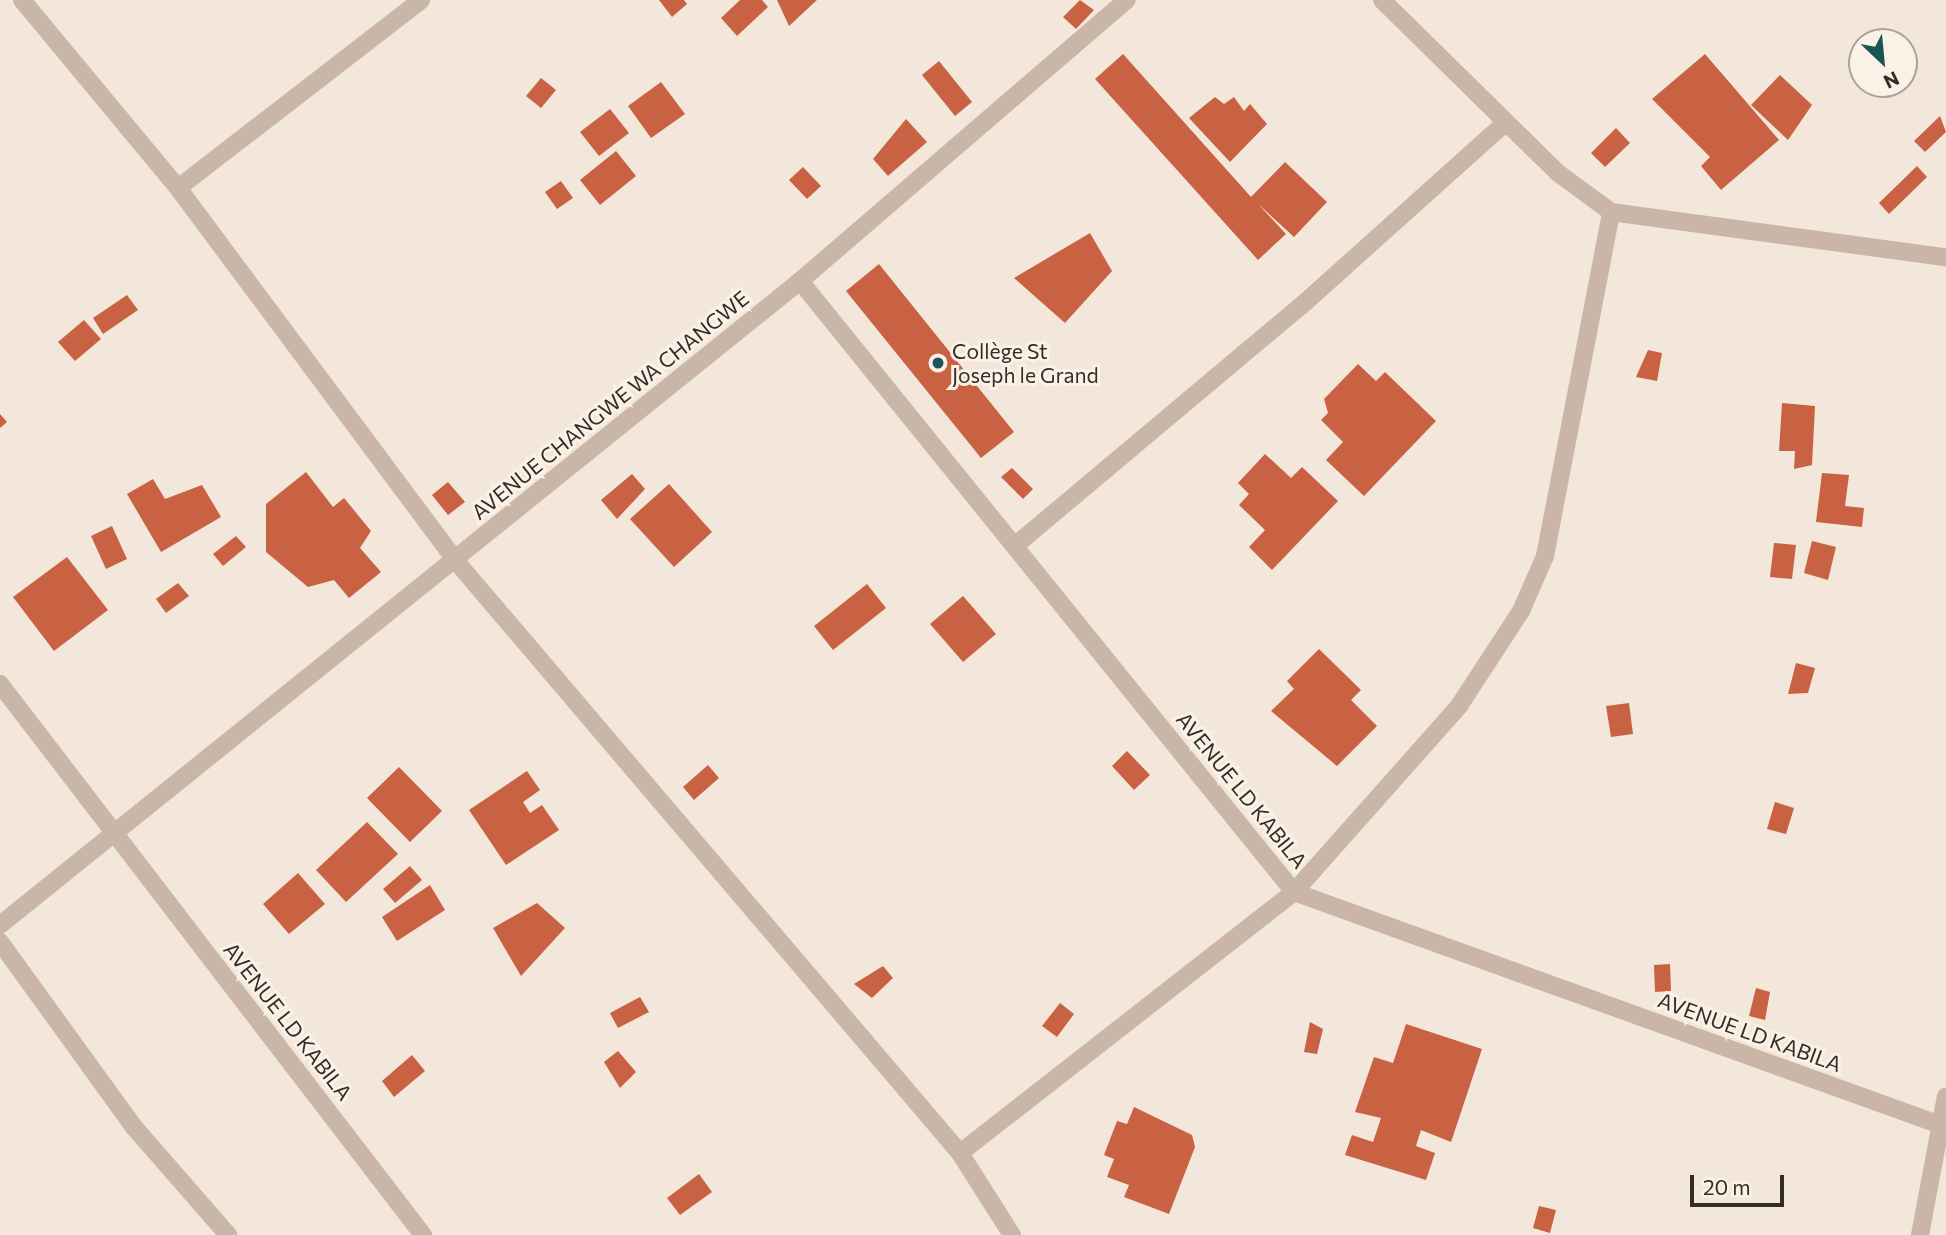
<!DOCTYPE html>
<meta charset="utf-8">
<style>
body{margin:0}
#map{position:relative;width:1946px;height:1235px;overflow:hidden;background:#f2e7da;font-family:Commissioner,sans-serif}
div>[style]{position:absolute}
.building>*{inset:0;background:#c86243}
.street>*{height:18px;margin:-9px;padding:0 9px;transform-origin:9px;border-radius:9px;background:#cab6a6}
.dots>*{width:19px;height:19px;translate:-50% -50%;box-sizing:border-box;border:4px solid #faf1e7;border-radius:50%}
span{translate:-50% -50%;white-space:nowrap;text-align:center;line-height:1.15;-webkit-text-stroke:6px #faf1e7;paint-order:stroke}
.poi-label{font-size:21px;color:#362c27}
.left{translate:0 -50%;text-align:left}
.street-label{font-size:21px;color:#362c27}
.north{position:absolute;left:1848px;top:28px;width:70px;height:70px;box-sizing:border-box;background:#faf1e7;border:2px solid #aca29a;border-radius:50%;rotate:154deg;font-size:19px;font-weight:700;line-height:28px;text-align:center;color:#362c27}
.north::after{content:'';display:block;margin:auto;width:24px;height:32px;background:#1c5558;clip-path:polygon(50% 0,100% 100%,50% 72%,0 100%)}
.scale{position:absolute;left:1690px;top:1175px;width:94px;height:32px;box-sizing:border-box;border:4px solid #362c27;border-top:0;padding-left:9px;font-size:21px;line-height:24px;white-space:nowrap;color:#362c27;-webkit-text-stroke:5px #faf1e7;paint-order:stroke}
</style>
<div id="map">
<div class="building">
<div style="clip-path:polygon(659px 0,684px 0,687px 4px,672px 17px)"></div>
<div style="clip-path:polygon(740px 0,762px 0,768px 7px,737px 36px,721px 18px)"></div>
<div style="clip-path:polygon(777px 0,817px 0,789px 26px)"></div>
<div style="clip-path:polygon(1080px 0,1094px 10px,1076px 29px,1063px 17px)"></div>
<div style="clip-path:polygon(1123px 54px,1251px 197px,1285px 162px,1327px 202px,1294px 237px,1258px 204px,1286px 234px,1258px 260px,1095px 79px)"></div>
<div style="clip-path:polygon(1705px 54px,1779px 140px,1721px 190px,1701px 166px,1710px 157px,1652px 99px)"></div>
<div style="clip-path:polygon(939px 61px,972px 102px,955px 116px,922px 75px)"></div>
<div style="clip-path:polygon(1780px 75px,1812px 105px,1788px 140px,1751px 105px)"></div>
<div style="clip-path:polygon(541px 78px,556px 90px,541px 108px,526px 96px)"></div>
<div style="clip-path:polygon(661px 82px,685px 114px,651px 138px,628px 106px)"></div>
<div style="clip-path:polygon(1215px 97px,1224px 104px,1234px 97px,1244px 111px,1250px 104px,1267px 124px,1230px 162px,1189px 118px)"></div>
<div style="clip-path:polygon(610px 109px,629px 133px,599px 156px,580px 132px)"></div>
<div style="clip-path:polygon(1940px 116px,1946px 132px,1925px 152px,1914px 141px)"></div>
<div style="clip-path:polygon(906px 119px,927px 142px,888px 176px,873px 159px)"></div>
<div style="clip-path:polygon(1616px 128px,1630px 143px,1605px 167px,1591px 153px)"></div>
<div style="clip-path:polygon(616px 151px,636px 176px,600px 205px,580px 180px)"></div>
<div style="clip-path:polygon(1917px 166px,1927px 177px,1889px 214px,1879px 203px)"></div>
<div style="clip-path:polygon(803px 167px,821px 186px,807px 199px,789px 180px)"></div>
<div style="clip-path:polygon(561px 181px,573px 198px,557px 209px,545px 192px)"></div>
<div style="clip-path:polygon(1090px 233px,1112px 271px,1065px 323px,1014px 278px)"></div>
<div style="clip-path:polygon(879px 264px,1014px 432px,981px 458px,846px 291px)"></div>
<div style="clip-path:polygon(127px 295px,138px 310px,103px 334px,93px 318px)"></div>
<div style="clip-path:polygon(84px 320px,101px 339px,75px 361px,58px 342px)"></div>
<div style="clip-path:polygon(1648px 350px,1662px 353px,1657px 381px,1636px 377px)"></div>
<div style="clip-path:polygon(1358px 364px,1376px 381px,1385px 372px,1436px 421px,1364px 496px,1326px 460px,1343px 442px,1321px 420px,1328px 413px,1324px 399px)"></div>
<div style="clip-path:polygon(1782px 403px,1815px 406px,1812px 465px,1794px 469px,1795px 451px,1779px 451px)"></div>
<div style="clip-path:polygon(0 414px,7px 422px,0 428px)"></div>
<div style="clip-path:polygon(1265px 454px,1291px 478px,1302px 467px,1338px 501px,1272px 570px,1249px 547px,1265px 530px,1239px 505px,1249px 494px,1238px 483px)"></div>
<div style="clip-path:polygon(1012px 468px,1033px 489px,1023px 499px,1001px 477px)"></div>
<div style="clip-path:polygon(306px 472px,333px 507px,344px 498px,371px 531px,360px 548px,381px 572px,349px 598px,334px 580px,308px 587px,266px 552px,266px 504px)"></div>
<div style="clip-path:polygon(1822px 473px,1849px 475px,1845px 506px,1864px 508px,1862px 527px,1816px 522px)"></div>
<div style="clip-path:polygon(632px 474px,645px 489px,617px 519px,601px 500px)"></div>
<div style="clip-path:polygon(153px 479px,165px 499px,202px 485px,221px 517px,161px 552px,127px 494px)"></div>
<div style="clip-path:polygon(448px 482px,465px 502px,448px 515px,432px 495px)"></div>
<div style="clip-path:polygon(669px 484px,712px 532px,674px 567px,630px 519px)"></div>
<div style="clip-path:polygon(112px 526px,127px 559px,106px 569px,91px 536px)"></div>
<div style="clip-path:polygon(236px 536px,246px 547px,223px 566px,213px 554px)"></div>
<div style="clip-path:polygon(1812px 541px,1836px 547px,1828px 580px,1804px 573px)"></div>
<div style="clip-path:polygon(1774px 543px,1796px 545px,1792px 579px,1770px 577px)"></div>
<div style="clip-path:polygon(67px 557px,108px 610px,54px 651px,13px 597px)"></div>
<div style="clip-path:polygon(178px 583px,189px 596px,166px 613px,156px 599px)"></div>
<div style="clip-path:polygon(867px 584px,886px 608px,833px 650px,814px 626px)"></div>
<div style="clip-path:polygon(963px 596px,996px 634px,963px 662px,930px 624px)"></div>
<div style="clip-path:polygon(1319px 649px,1361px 690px,1351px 700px,1377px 726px,1337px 766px,1271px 711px,1294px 689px,1287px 681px)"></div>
<div style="clip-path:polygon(1796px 663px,1815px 668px,1808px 693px,1788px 694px)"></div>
<div style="clip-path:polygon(1629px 703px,1633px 734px,1611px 737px,1606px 706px)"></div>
<div style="clip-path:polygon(1127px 751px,1150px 775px,1134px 790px,1112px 766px)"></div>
<div style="clip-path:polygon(708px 765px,719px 778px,694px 800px,683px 787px)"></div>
<div style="clip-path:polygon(399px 767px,442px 811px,410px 842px,367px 798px)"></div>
<div style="clip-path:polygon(527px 771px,540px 790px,523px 802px,530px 813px,542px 805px,559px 830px,506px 865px,469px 810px)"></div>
<div style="clip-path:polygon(1775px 802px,1794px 808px,1786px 834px,1767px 829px)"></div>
<div style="clip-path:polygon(367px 822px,398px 854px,346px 902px,316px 870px)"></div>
<div style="clip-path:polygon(410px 866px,422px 880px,395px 903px,383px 889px)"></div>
<div style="clip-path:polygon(298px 873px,325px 904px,289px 934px,263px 904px)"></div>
<div style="clip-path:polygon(430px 885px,445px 910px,397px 941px,382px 917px)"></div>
<div style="clip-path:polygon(537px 903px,565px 928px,521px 976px,493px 928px)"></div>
<div style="clip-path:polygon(1670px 964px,1671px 991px,1655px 992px,1654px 965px)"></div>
<div style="clip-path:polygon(883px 966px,893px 978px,872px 998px,854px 984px)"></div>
<div style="clip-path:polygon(1756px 988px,1770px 992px,1765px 1020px,1749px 1016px)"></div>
<div style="clip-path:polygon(640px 997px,649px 1012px,618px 1028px,610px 1013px)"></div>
<div style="clip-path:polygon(1060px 1003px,1074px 1014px,1057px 1037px,1042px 1026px)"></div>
<div style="clip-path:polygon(1310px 1022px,1323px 1029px,1317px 1054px,1304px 1052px)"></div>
<div style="clip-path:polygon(1406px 1024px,1482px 1049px,1451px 1142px,1421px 1130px,1416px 1146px,1435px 1153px,1426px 1180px,1345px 1155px,1352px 1135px,1373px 1142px,1381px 1118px,1355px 1112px,1374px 1057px,1393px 1063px)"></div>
<div style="clip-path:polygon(618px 1051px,636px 1072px,620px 1088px,604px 1062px)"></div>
<div style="clip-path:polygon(412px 1055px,425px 1071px,394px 1097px,382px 1081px)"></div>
<div style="clip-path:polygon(1134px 1107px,1192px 1135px,1195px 1147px,1169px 1214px,1124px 1197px,1129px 1185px,1107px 1177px,1114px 1159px,1104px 1155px,1117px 1121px,1127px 1124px)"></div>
<div style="clip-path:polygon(699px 1174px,712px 1192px,680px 1215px,667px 1198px)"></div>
<div style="clip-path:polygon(1539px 1206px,1556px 1210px,1550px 1233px,1533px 1228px)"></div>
</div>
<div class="street">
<div style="left:22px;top:0;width:244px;rotate:50.3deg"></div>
<div style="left:178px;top:188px;width:464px;rotate:53.3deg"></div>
<div style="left:455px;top:560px;width:779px;rotate:49.58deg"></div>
<div style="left:1382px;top:0;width:247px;rotate:44.5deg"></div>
<div style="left:1558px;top:173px;width:66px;rotate:36.3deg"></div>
<div style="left:1611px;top:212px;width:338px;rotate:7.7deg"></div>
<div style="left:178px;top:188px;width:307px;rotate:-37.7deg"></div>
<div style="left:800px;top:281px;width:786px;rotate:51.04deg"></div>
<div style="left:1294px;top:892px;width:688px;rotate:19.81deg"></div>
<div style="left:1017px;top:544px;width:371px;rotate:-40deg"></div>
<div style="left:1301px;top:306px;width:273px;rotate:-41.9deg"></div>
<div style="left:0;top:684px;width:695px;rotate:52.49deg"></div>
<div style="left:0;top:925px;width:1027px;rotate:-38.83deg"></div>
<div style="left:800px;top:281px;width:431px;rotate:-40.7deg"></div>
<div style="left:0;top:942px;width:227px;rotate:54.1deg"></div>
<div style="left:133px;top:1126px;width:145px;rotate:48.9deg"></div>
<div style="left:1012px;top:1235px;width:97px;rotate:-122.4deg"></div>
<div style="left:960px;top:1153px;width:424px;rotate:-38deg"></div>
<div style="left:1294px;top:892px;width:249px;rotate:-48.4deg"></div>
<div style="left:1459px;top:706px;width:113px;rotate:-56.9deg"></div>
<div style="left:1521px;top:611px;width:60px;rotate:-66.4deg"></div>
<div style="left:1545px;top:556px;width:350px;rotate:-79.1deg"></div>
<div style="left:1920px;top:1235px;width:141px;rotate:-79.4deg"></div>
</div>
<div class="dots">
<div style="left:938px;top:363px;background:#1c5558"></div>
</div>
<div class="poi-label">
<span class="left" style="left:952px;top:363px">Collège St<br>Joseph le Grand</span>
</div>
<div class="street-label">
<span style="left:610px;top:405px;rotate:-39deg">AVENUE CHANGWE WA CHANGWE</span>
<span style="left:1242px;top:790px;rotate:51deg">AVENUE LD KABILA</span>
<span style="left:288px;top:1021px;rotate:52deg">AVENUE LD KABILA</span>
<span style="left:1750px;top:1032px;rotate:20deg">AVENUE LD KABILA</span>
</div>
<div class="north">N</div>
<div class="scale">20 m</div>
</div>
